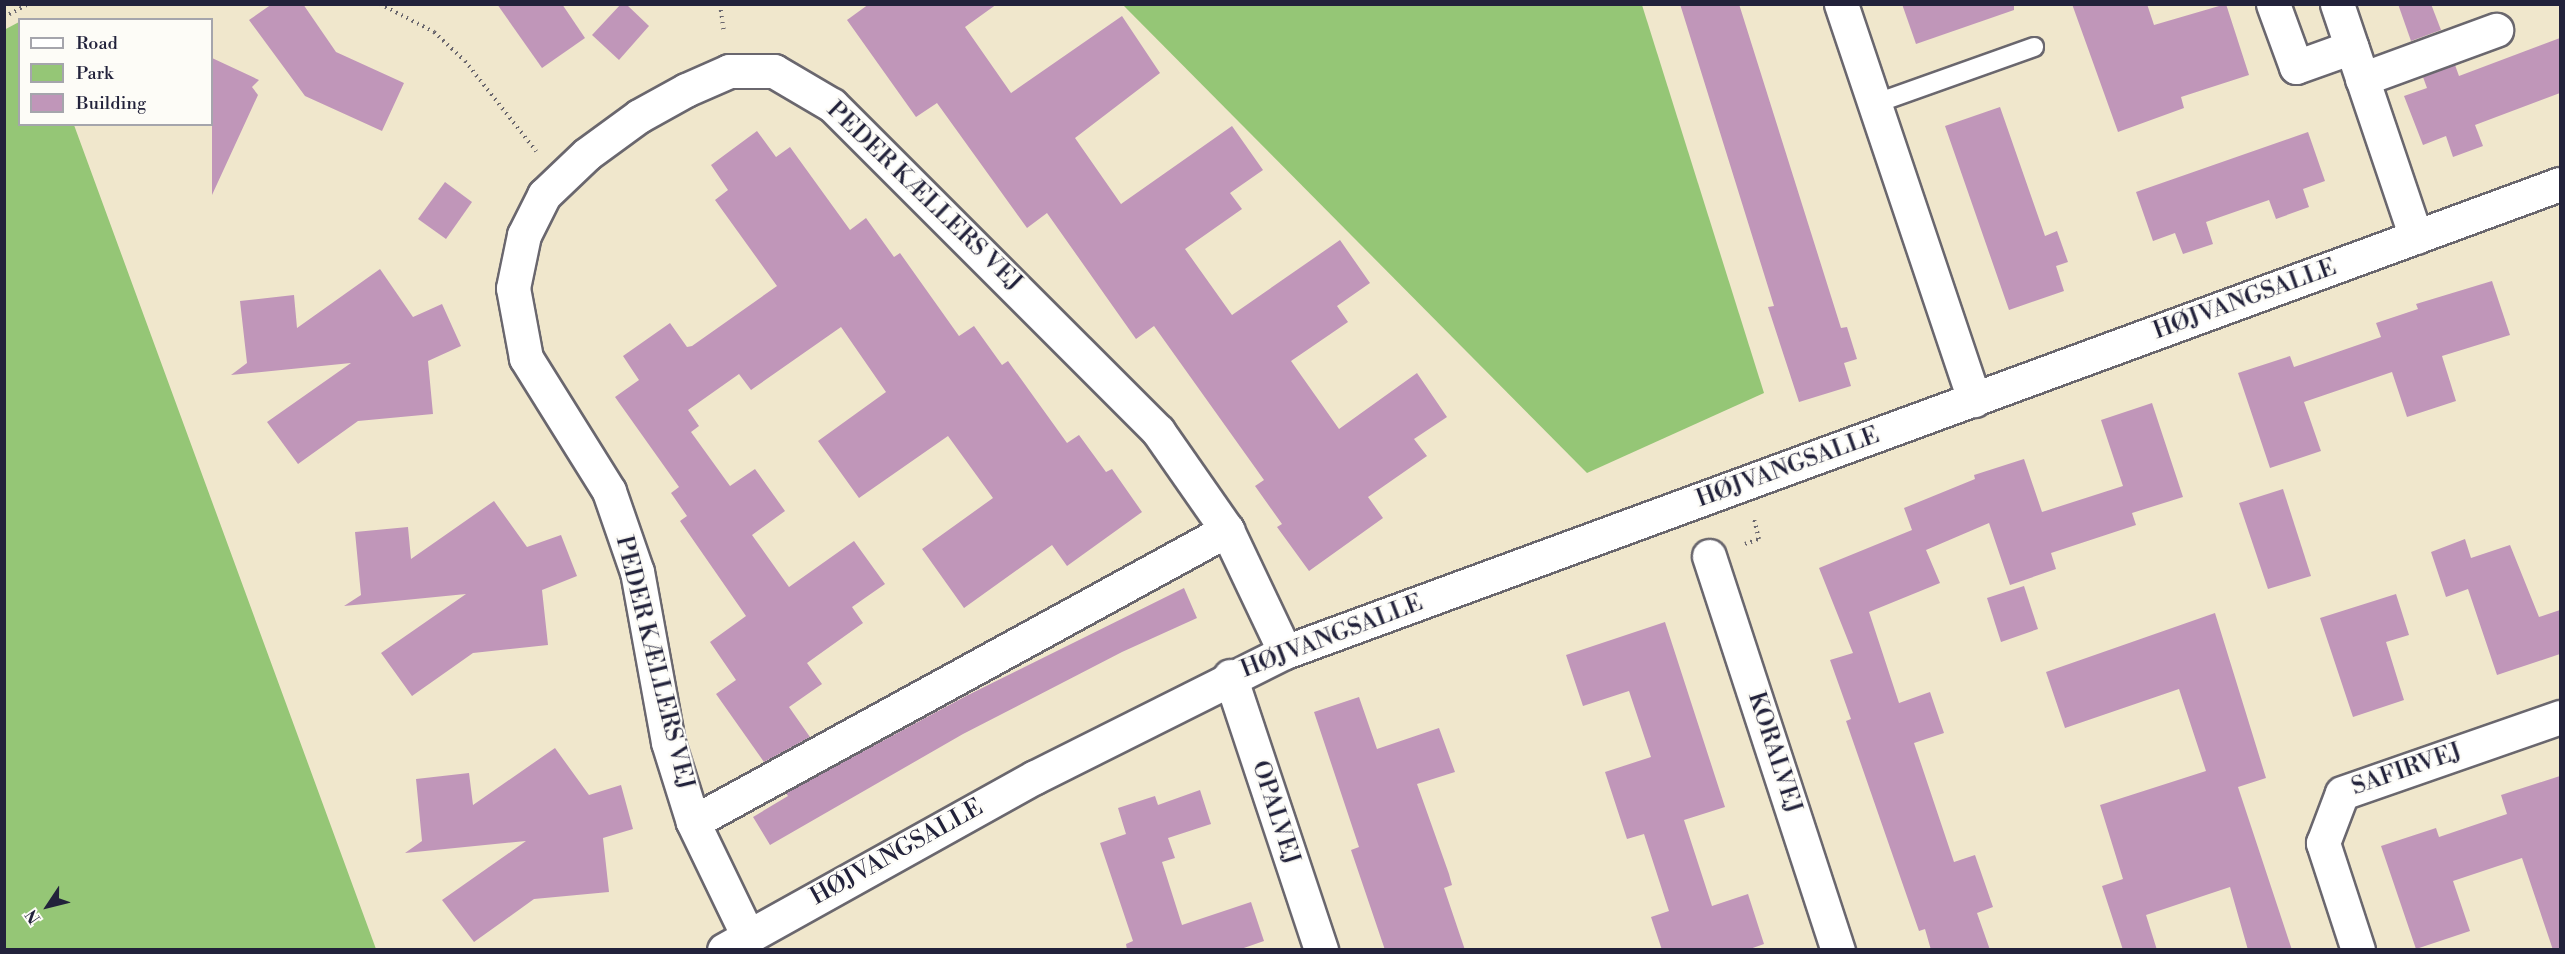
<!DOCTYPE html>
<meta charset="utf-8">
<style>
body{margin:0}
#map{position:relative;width:2565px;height:954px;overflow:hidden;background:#f0e7cc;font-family:"Libre Bodoni",serif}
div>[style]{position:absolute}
.green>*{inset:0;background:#95c676}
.building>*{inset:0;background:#c096b9}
.path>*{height:4px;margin-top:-2px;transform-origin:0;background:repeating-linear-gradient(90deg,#6a676e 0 1.5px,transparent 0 6px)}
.roads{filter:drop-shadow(2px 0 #6a676e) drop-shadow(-2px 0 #6a676e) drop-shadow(0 2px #6a676e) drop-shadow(0 -2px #6a676e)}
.service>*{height:18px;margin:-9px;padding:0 9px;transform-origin:9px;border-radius:9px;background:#fff}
.minor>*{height:33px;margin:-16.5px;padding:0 16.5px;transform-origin:16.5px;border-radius:16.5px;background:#fff}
.tertiary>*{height:33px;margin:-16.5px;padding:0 16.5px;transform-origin:16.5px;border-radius:16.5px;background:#fff}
span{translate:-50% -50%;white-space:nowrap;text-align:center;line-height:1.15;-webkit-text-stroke:4.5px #fdfcf7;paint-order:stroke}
.street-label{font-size:24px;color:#22223b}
.frame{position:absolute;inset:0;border:6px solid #22223b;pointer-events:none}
.legend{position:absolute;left:18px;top:18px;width:195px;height:108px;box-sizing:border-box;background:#fdfcf7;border:2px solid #a5a5ac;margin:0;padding:8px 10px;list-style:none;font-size:18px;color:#22223b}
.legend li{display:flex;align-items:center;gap:12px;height:30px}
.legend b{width:30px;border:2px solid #a5a5ac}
.north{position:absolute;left:18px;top:876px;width:60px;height:60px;-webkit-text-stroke:4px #fdfcf7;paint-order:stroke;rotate:235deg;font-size:16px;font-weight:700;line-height:24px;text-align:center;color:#22223b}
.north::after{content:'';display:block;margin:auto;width:21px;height:27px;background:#22223b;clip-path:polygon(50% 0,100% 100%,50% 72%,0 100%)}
</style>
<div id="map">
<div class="green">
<div style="clip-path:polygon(1123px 5px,1642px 5px,1764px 393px,1587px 473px)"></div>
<div style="clip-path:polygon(19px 22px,20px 124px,74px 125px,376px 949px,5px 949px,4px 30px)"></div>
</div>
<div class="building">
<div style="clip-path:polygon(272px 4px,303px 4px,336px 52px,404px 83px,382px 131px,305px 96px,249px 20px)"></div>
<div style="clip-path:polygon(497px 4px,562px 4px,585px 38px,542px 68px)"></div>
<div style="clip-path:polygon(621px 4px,626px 4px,649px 26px,619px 60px,592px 35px)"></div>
<div style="clip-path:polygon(869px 4px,997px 4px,965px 27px,1011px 93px,1122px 16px,1160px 73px,1075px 138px,1121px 204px,1232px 126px,1263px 170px,1230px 193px,1242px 209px,1185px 249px,1232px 315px,1340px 240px,1370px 283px,1337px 306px,1348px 322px,1291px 361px,1339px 429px,1417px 373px,1447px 417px,1414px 439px,1427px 456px,1368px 497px,1383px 518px,1309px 571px,1277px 527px,1282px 524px,1255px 486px,1264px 480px,1154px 326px,1136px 339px,1047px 213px,1027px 228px,937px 103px,916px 117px,847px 20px)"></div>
<div style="clip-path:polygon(1680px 4px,1739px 4px,1841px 328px,1847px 327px,1857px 359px,1844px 363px,1851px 386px,1799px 402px,1768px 307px,1774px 306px)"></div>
<div style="clip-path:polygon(1902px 4px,2014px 4px,2014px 10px,1916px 44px)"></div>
<div style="clip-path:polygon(2072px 4px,2147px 4px,2154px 25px,2226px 4px,2249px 75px,2181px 97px,2184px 108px,2118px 132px)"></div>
<div style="clip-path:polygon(2398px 4px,2431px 4px,2441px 30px,2411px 41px)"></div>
<div style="clip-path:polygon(2560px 38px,2560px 93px,2475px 125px,2483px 146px,2453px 157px,2446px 136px,2423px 145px,2404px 96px,2427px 88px,2423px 77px,2455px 65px,2459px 76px)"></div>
<div style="clip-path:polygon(212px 58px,259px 80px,252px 87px,258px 95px,212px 195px)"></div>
<div style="clip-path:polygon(2000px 107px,2045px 236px,2057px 231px,2068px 262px,2056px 266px,2064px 291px,2009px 310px,1945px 126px)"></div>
<div style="clip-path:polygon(757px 131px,776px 157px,790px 147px,850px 230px,866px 218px,894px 257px,900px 253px,959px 336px,974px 326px,1002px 365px,1008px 361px,1067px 443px,1079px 435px,1106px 472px,1112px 469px,1142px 512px,1067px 566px,1052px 545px,964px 608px,922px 549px,993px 498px,948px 436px,859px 498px,818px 441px,886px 392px,841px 327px,751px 390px,739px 374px,688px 410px,699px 426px,691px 432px,730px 486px,755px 469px,785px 511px,752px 535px,789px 587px,854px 541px,885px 584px,852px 607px,863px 623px,807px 663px,822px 684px,789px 707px,810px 737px,764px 762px,716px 694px,736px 680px,710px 642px,746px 616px,680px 521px,687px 516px,671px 493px,679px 487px,615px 397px,639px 380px,623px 356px,670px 323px,687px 347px,692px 346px,777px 286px,715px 200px,728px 190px,711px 165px)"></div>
<div style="clip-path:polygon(2308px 132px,2325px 181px,2303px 189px,2309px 207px,2276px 219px,2269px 200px,2206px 222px,2213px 244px,2183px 254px,2175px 233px,2153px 241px,2136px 192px)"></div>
<div style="clip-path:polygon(445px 182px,472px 202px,446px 239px,418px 219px)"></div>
<div style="clip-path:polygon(380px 269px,413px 317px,442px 304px,461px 346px,428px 361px,433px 414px,358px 421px,298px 464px,267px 422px,351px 363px,231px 375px,247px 363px,240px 301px,294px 295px,297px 328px)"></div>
<div style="clip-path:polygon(2492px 281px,2510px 335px,2442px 356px,2456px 401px,2407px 417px,2392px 372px,2304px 402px,2321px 451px,2270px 468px,2238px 373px,2290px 356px,2294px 367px,2381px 337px,2376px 323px,2418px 309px,2416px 304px)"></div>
<div style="clip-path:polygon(2152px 403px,2183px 497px,2132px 513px,2136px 525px,2051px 553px,2056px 569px,2010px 585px,1989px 523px,1926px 550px,1940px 583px,1869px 612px,1899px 703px,1930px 692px,1944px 733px,1914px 743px,1954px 862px,1975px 855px,1993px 907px,1977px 913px,1990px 950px,1931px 950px,1925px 929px,1919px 931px,1846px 721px,1851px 719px,1830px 660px,1853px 653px,1819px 568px,1912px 530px,1904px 508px,1975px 479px,1974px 475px,2024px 459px,2042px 512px,2123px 486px,2101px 420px)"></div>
<div style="clip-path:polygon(2283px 489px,2311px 576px,2268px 589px,2239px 503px)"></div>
<div style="clip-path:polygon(494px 501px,527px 547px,561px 535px,577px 576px,542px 590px,548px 645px,473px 653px,412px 696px,381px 653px,466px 594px,344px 606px,361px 595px,355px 532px,408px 527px,411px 559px)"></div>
<div style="clip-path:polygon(2465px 539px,2471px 558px,2510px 545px,2539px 617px,2560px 610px,2560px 654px,2497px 675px,2468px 589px,2446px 597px,2431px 552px)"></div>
<div style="clip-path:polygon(2024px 586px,2038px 629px,2001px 642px,1987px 598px)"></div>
<div style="clip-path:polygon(1184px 588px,1197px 618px,1122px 652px,963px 734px,770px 845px,753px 817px,788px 796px,786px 793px,966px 696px)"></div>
<div style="clip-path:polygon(2396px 594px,2409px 635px,2386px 642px,2404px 700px,2353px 717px,2320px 618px)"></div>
<div style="clip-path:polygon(2215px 613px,2266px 778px,2238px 787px,2292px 950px,2248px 950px,2230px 887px,2146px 915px,2157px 950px,2123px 950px,2102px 886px,2123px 879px,2100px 805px,2206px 771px,2179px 689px,2065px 728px,2046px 672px)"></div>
<div style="clip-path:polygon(1665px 622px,1725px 807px,1684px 820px,1712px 906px,1748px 894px,1764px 944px,1747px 950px,1662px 950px,1651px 917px,1669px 911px,1644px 834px,1627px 839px,1605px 772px,1651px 757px,1629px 691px,1583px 706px,1566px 655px)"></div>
<div style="clip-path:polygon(1359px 697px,1377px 749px,1439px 728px,1455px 772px,1417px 784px,1449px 874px,1452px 885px,1444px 888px,1465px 950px,1385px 950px,1351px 850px,1359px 847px,1314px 712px)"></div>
<div style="clip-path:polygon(555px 748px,589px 795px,621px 785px,633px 829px,603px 838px,609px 892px,534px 899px,474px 942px,442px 900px,526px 841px,405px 853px,422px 841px,416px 779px,469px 773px,473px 805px)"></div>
<div style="clip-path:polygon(2560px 776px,2560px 950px,2553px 950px,2522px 858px,2453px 881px,2470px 931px,2416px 949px,2381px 846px,2436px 828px,2439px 837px,2507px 814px,2501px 795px)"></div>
<div style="clip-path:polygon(1200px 790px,1211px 824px,1168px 838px,1175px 858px,1162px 862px,1182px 925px,1251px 902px,1264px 941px,1238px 950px,1127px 950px,1126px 944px,1133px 941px,1100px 843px,1126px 834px,1118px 808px,1155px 796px,1158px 805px)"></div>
</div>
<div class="path">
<div style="left:380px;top:4px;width:61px;rotate:27.4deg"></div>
<div style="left:434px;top:32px;width:42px;rotate:43.1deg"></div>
<div style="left:465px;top:61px;width:115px;rotate:51.7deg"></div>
<div style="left:720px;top:4px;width:29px;rotate:82deg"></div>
<div style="left:4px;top:17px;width:27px;rotate:-28deg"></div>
<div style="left:1745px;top:544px;width:15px;rotate:-20deg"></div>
<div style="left:1759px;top:539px;width:21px;rotate:-104deg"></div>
</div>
<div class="roads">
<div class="service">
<div style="left:1874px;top:104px;width:170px;rotate:-19.6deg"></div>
</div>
<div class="minor">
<div style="left:1841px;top:4px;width:418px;rotate:71.4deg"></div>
<div style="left:2273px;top:4px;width:67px;rotate:69.9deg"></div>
<div style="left:2296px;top:67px;width:59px;rotate:-19.7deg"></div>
<div style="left:2337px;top:4px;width:246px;rotate:71.3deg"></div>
<div style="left:2362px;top:79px;width:143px;rotate:-20.1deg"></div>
<div style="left:1709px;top:556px;width:415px;rotate:71.9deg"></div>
<div style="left:1230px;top:676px;width:289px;rotate:71.6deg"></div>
<div style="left:693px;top:822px;width:609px;rotate:-28.67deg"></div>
<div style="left:748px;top:936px;width:127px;rotate:-115.8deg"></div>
<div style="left:693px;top:822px;width:84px;rotate:-107.4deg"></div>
<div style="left:668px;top:742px;width:173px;rotate:-100.3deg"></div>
<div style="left:637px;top:572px;width:86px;rotate:-109.1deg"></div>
<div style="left:609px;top:491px;width:157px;rotate:-122deg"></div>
<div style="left:526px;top:358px;width:71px;rotate:-100.5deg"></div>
<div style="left:513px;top:288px;width:54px;rotate:-78.3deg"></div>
<div style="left:524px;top:235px;width:45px;rotate:-63.4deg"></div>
<div style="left:544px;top:195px;width:59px;rotate:-43.6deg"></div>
<div style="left:587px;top:154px;width:64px;rotate:-36.2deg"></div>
<div style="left:639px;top:116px;width:54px;rotate:-29deg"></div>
<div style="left:686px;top:90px;width:47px;rotate:-23.8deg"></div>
<div style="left:729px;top:71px;width:45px"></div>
<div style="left:774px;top:71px;width:67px;rotate:30.4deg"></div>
<div style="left:832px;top:105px;width:461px;rotate:45deg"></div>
<div style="left:1158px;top:431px;width:121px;rotate:55.1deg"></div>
<div style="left:1227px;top:530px;width:135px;rotate:64.6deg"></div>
<div style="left:2358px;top:950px;width:113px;rotate:-108.1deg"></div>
<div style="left:2323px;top:843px;width:53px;rotate:-69.2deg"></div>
<div style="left:2342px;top:793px;width:231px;rotate:-19.2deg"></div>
</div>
<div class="tertiary">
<div style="left:724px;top:950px;width:356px;rotate:-29.1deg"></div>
<div style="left:1035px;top:777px;width:280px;rotate:-26.6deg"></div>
<div style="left:1285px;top:652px;width:1358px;rotate:-20.16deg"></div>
</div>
</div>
<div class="street-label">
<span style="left:924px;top:197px;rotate:44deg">PEDER KÆLLERS VEJ</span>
<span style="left:2245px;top:300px;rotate:-20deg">HØJVANGSALLE</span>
<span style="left:1788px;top:468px;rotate:-20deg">HØJVANGSALLE</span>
<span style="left:1332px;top:637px;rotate:-21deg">HØJVANGSALLE</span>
<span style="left:654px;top:663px;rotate:76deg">PEDER KÆLLERS VEJ</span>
<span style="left:1774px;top:753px;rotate:72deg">KORALVEJ</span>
<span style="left:2407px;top:770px;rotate:-19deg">SAFIRVEJ</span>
<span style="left:1275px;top:813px;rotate:72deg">OPALVEJ</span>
<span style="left:897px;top:853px;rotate:-29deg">HØJVANGSALLE</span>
</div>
<div class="frame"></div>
<ul class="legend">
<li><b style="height:8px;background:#fff"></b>Road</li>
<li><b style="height:16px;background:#95c676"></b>Park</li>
<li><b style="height:16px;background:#c096b9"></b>Building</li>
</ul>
<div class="north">N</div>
</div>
